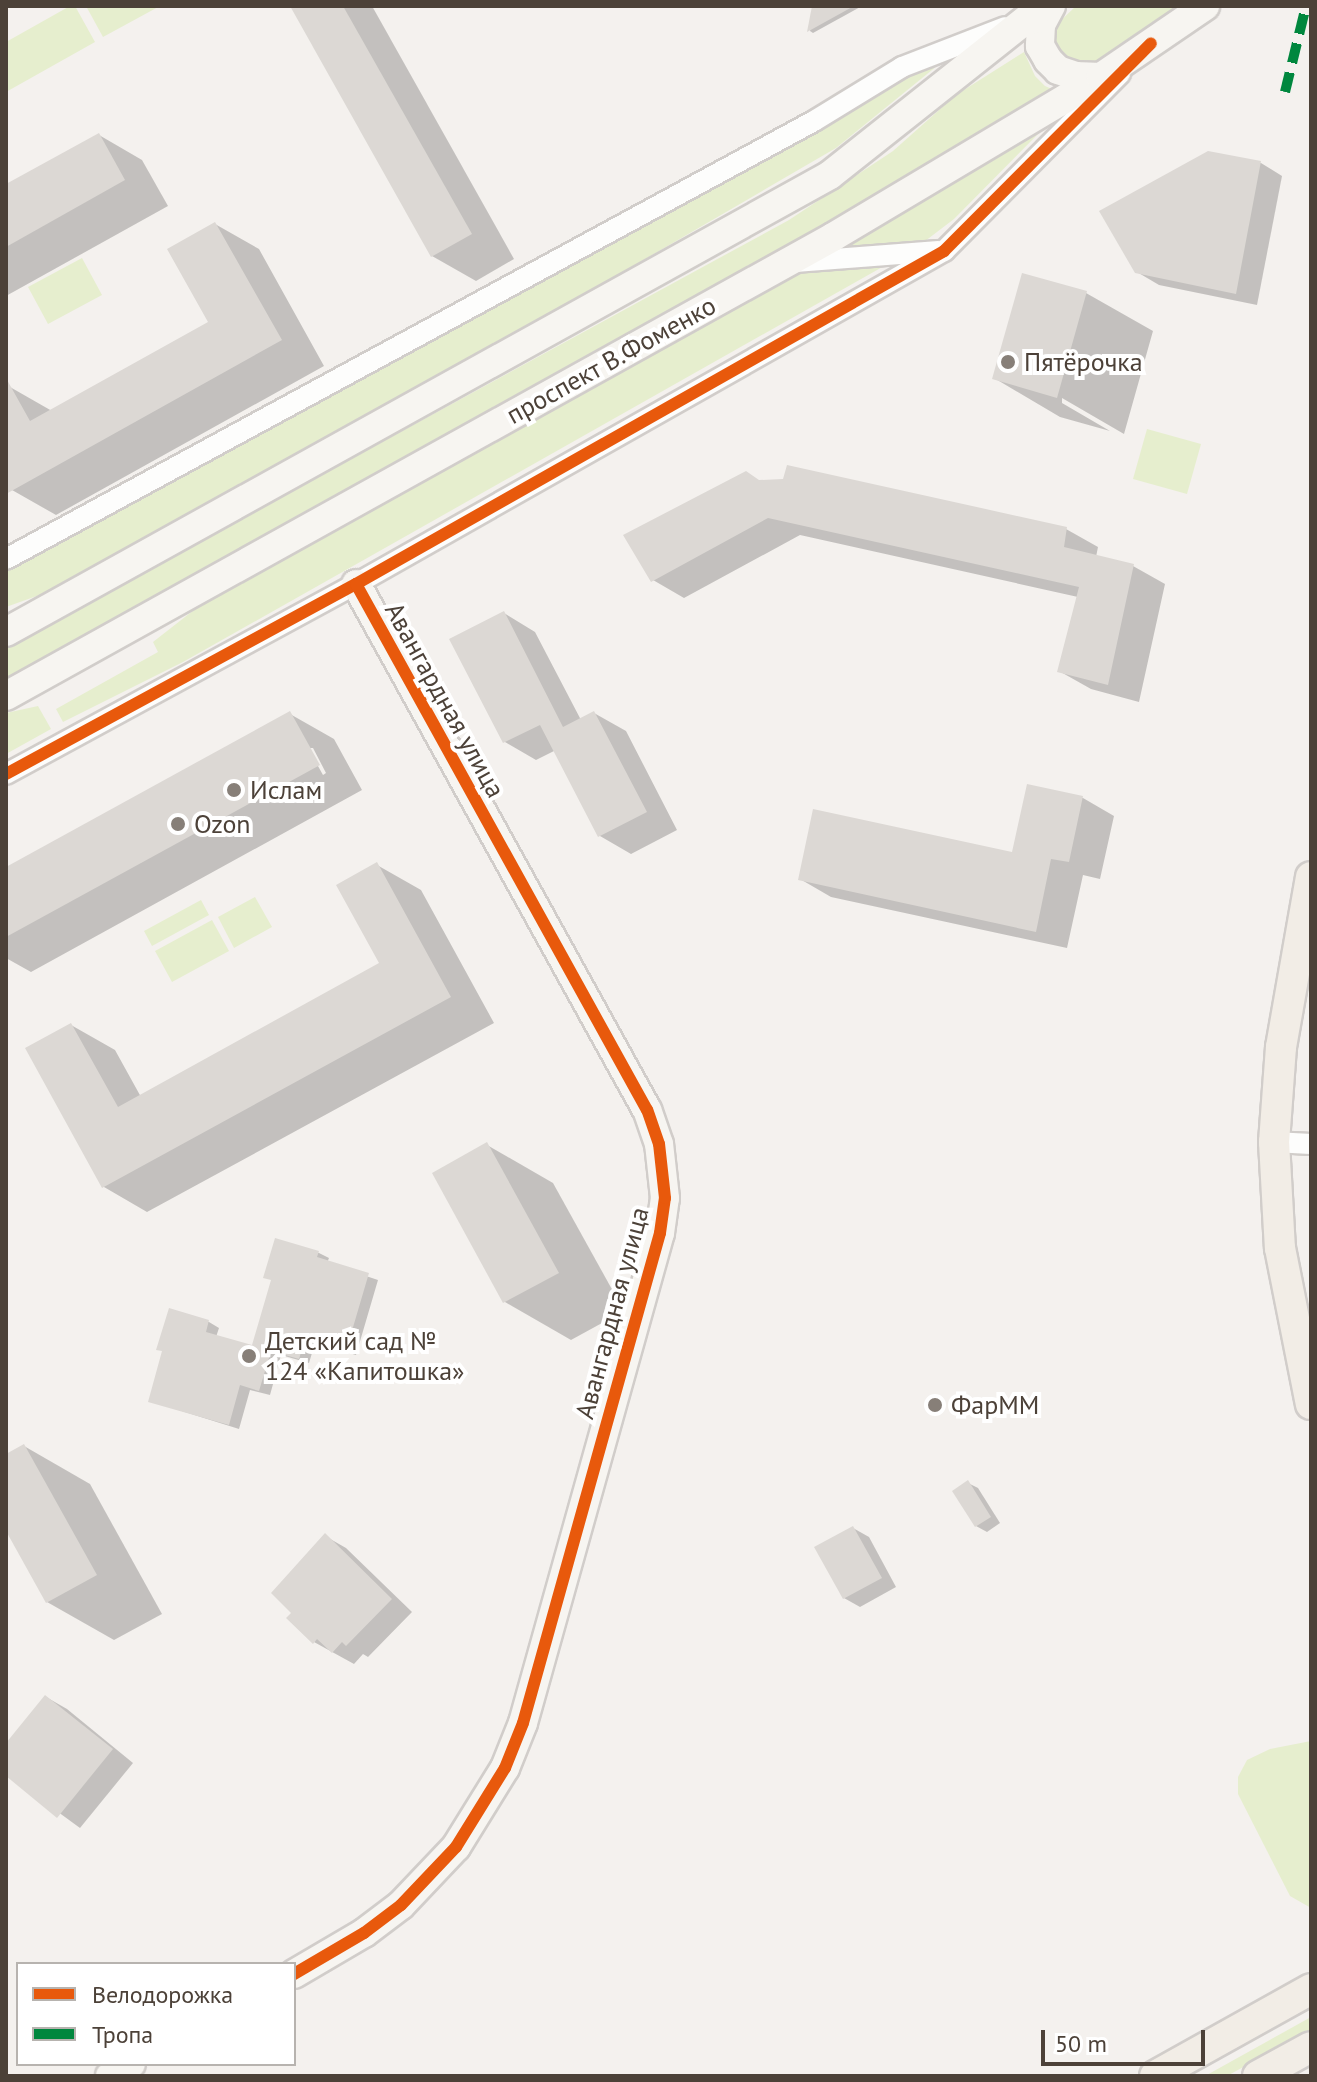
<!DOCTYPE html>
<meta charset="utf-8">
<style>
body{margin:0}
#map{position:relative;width:1317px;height:2082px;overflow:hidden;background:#f4f1ee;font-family:"PT Sans",sans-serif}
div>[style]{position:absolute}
.green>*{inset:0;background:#e6eece}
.shadow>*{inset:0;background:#0003}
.building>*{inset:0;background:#dcd8d4}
.roads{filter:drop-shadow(2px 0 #d1cdca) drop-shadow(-2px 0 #d1cdca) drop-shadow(0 2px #d1cdca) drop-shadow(0 -2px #d1cdca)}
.street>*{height:20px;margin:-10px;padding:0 10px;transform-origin:10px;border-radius:10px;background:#fdfdfc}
.secondary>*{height:28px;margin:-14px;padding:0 14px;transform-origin:14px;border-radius:14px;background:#f7f5f1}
.primary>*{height:30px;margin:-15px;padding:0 15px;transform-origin:15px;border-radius:15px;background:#f2ede6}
.quiet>*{height:10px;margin-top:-5px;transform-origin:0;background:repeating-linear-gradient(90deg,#00873e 0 20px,transparent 0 30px)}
.cycleway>*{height:12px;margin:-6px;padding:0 6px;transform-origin:6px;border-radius:6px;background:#e8590c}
.dots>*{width:22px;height:22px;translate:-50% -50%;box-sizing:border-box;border:4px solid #fff;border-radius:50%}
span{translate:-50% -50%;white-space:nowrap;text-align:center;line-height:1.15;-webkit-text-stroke:8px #fff;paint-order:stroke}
.street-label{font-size:26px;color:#4c4138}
.poi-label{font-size:26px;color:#4c4138}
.left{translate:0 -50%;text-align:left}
.frame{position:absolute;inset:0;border:8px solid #4c4138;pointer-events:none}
.legend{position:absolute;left:16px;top:1962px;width:280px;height:104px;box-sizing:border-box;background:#fff;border:2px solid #b7b3af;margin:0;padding:10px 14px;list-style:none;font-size:24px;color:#4c4138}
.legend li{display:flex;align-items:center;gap:16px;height:40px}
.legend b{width:40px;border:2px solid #b7b3af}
.scale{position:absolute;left:1041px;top:2030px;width:164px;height:36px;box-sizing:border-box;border:4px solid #4c4138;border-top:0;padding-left:10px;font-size:24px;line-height:28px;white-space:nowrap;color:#4c4138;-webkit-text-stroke:6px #fff;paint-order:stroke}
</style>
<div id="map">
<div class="green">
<div style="clip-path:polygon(70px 6px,75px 6px,95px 42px,6px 92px,6px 42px)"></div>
<div style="clip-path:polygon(86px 6px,160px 6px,103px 37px)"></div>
<div style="clip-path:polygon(1076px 6px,1184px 6px,1090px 70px,1074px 70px,1053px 50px,1053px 28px)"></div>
<div style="clip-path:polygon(1024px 52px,1035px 76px,1045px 86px,1059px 92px,852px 218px,6px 680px,6px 647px,789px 220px,893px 151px,956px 95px)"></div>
<div style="clip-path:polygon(948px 57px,836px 148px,616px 276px,62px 587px,6px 607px,6px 569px,728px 171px)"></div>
<div style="clip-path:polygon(1042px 130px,954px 219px,916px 248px,183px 662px,63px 722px,56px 709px,158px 652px,153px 642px,208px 599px)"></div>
<div style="clip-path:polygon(82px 258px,102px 295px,48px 324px,28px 287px)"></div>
<div style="clip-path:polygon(1147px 429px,1201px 444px,1187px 494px,1133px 479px)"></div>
<div style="clip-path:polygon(38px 706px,51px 729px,6px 754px,6px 713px)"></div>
<div style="clip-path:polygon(255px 897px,272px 927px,234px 948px,218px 917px)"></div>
<div style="clip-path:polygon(201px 900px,209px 915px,152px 946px,144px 931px)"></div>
<div style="clip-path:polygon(212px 920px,229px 951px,172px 982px,155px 951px)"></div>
<div style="clip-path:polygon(1311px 1741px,1311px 1908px,1290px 1896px,1238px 1794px,1238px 1777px,1247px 1760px,1270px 1749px)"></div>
<div style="clip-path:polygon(1311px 2017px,1311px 2030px,1227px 2076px,1205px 2076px)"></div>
</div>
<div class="shadow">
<div style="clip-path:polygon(292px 6px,372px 6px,514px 259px,476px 281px,432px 256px)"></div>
<div style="clip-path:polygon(814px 6px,862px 6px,813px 33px,810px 31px)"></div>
<div style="clip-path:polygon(99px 135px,142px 160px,168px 206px,6px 296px,6px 187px)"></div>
<div style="clip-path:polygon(1208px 153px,1261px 163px,1282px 176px,1257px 305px,1159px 285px,1137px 272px)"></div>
<div style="clip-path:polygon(215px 224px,259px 249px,324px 366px,56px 515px,12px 490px,6px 479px,6px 389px,10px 387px,52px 411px,211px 323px)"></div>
<div style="clip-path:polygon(1086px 293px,1153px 331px,1124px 434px,1062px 398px,1062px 403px,1110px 431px,1060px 417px,994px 378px)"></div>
<div style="clip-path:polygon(761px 482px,1066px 529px,1098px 547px,1096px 557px,1133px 566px,1165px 584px,1139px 702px,1091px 689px,1059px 671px,1078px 597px,800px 535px,684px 598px,653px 580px)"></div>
<div style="clip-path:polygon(504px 613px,535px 632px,581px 720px,594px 713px,626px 731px,677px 830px,631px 854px,600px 836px,556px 750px,536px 760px,505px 742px)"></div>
<div style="clip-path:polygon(evenodd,290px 714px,334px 739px,362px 790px,31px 972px,6px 958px,6px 870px,290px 714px,308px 748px,313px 748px,326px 773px,323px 775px,308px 748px)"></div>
<div style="clip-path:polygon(1028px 787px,1083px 798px,1114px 816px,1100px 879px,1083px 875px,1067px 948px,831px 897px,800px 879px,1013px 854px)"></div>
<div style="clip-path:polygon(377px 865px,421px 890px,494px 1023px,147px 1212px,104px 1187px,71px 1025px,115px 1050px,141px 1097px,382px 964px)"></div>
<div style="clip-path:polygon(487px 1145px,553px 1183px,624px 1311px,571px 1340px,505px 1302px)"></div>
<div style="clip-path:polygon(276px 1240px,319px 1253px,329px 1258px,327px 1263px,378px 1280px,356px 1355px,315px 1343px,309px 1363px,281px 1355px,270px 1395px,250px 1390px,239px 1429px,150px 1401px,164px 1352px,170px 1311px,209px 1322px,219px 1328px,216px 1337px,253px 1347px,272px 1281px)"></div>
<div style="clip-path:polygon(24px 1446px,90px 1484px,162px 1614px,114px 1640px,47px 1602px,6px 1527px,6px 1456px)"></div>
<div style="clip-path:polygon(968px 1483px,978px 1488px,1000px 1523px,987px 1532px,976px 1526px)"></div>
<div style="clip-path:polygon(853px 1528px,869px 1537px,896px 1587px,860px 1607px,844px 1598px)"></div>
<div style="clip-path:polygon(325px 1536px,346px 1548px,412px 1612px,368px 1657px,363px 1654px,354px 1664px,314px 1642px)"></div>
<div style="clip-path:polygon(46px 1697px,67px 1709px,133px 1763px,80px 1828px,6px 1774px,6px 1746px)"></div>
</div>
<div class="building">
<div style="clip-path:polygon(290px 6px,343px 6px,472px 234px,431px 257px)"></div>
<div style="clip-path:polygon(812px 6px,854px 6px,807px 32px)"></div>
<div style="clip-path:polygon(99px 133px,125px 180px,6px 247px,6px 184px)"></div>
<div style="clip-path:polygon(1208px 151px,1261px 161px,1236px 294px,1135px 273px,1099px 211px)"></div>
<div style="clip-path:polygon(215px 222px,282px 340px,6px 494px,6px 378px,30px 421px,208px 322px,167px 249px)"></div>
<div style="clip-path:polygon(1022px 273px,1087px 291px,1057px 398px,992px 379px)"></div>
<div style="clip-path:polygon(787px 465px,1067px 527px,1064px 547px,1134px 564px,1108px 685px,1057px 672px,1079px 587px,768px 518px,651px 582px,623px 535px,746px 471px,759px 480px,783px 479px)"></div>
<div style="clip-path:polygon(504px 611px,563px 727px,594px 711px,647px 812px,598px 837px,540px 725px,503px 743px,449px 639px)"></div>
<div style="clip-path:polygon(290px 711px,320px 765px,6px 937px,6px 867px)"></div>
<div style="clip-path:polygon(1027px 784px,1083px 796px,1069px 862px,1051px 859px,1036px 932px,798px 880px,813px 809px,1012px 852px)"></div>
<div style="clip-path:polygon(377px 862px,451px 997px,102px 1188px,25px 1048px,71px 1023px,118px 1107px,379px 963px,336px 885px)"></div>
<div style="clip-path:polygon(487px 1142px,559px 1273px,503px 1303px,432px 1173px)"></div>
<div style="clip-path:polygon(275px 1238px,319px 1251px,317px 1257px,369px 1273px,346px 1351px,305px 1339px,299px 1359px,271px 1351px,259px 1391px,240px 1385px,229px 1425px,148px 1402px,162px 1351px,156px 1350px,169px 1308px,209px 1320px,206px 1332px,252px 1345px,271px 1280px,263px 1278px)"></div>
<div style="clip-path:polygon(24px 1444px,97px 1575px,46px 1603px,6px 1531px,6px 1454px)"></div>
<div style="clip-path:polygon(968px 1480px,991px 1517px,975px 1527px,952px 1491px)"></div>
<div style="clip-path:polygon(853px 1526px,882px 1578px,843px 1599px,814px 1547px)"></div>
<div style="clip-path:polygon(325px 1533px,392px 1599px,346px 1646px,342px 1642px,332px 1653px,317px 1639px,313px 1644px,286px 1618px,291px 1613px,271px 1593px)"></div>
<div style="clip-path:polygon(45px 1695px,113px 1749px,57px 1818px,6px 1776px,6px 1743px)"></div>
</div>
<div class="roads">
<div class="street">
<div style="left:795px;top:262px;width:144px;rotate:-4.4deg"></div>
<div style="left:6px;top:559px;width:919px;rotate:-28.46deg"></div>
<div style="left:814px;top:121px;width:103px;rotate:-31.5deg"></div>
<div style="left:902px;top:67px;width:110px;rotate:-21.2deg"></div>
<div style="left:6px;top:774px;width:398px;rotate:-28.5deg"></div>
<div style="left:356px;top:584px;width:676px;rotate:-29.52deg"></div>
<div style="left:944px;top:251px;width:250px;rotate:-45.2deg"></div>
<div style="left:1274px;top:1142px;width:37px;rotate:3deg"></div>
</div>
<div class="secondary">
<div style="left:1051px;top:6px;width:21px;rotate:118deg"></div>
<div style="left:1041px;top:25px;width:21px;rotate:93deg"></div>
<div style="left:1040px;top:46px;width:16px;rotate:60deg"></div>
<div style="left:1048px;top:60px;width:14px;rotate:45deg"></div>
<div style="left:1058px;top:70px;width:18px;rotate:19deg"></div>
<div style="left:1075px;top:76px;width:26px;rotate:2deg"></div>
<div style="left:6px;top:632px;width:942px;rotate:-29.01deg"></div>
<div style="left:830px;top:175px;width:272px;rotate:-38.4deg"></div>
<div style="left:6px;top:696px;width:946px;rotate:-29.03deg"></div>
<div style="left:833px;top:237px;width:312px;rotate:-30.8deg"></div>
<div style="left:1101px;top:77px;width:126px;rotate:-34.3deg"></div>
<div style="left:294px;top:1974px;width:81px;rotate:-30.4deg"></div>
<div style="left:364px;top:1933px;width:46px;rotate:-37.1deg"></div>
<div style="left:401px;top:1905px;width:80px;rotate:-46.5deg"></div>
<div style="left:456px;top:1847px;width:93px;rotate:-58.2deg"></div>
<div style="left:505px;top:1768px;width:48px;rotate:-68.2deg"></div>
<div style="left:523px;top:1723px;width:509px;rotate:-74.38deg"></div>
<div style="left:660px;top:1233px;width:35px;rotate:-82deg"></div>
<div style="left:665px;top:1198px;width:54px;rotate:-96.3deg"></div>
<div style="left:659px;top:1144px;width:36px;rotate:-109deg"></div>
<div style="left:647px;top:1110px;width:601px;rotate:-118.95deg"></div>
<div style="left:110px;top:2076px;width:24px;rotate:-30deg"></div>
</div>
<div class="primary">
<div style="left:1311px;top:877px;width:173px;rotate:100deg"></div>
<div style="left:1281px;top:1047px;width:95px;rotate:94.2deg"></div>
<div style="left:1274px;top:1142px;width:106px;rotate:86.8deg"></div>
<div style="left:1280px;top:1248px;width:159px;rotate:78.8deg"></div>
<div style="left:1155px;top:2076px;width:179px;rotate:-29.1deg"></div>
<div style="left:1258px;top:2076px;width:60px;rotate:-28.7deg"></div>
</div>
</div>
<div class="quiet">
<div style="left:1285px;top:92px;width:89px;rotate:-76.3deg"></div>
</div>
<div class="cycleway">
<div style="left:6px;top:774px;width:398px;rotate:-28.5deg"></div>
<div style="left:356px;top:584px;width:676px;rotate:-29.52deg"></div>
<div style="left:944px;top:251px;width:293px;rotate:-45.1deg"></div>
<div style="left:294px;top:1974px;width:81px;rotate:-30.4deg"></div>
<div style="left:364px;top:1933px;width:46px;rotate:-37.1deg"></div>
<div style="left:401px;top:1905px;width:80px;rotate:-46.5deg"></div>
<div style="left:456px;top:1847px;width:93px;rotate:-58.2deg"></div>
<div style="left:505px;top:1768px;width:48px;rotate:-68.2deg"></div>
<div style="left:523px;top:1723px;width:509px;rotate:-74.38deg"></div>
<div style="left:660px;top:1233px;width:35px;rotate:-82deg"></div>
<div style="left:665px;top:1198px;width:54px;rotate:-96.3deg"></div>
<div style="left:659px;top:1144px;width:36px;rotate:-109deg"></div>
<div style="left:647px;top:1110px;width:601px;rotate:-118.95deg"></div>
</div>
<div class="dots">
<div style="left:1008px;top:362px;background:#877f78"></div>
<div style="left:234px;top:790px;background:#877f78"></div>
<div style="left:178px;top:824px;background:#877f78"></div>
<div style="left:249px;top:1356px;background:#877f78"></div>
<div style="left:935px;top:1405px;background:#877f78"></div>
</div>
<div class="street-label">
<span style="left:611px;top:360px;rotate:-29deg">проспект В.Фоменко</span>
<span style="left:445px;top:700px;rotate:61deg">Авангардная улица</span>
<span style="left:612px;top:1313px;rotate:-75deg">Авангардная улица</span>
</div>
<div class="poi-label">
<span class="left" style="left:1024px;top:362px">Пятёрочка</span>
<span class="left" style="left:250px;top:790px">Ислам</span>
<span class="left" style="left:194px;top:824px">Ozon</span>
<span class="left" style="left:265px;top:1356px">Детский сад №<br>124 «Капитошка»</span>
<span class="left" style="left:951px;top:1405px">ФарММ</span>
</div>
<div class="frame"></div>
<ul class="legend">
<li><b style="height:10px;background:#e8590c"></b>Велодорожка</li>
<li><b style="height:10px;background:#00873e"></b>Тропа</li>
</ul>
<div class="scale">50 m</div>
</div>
